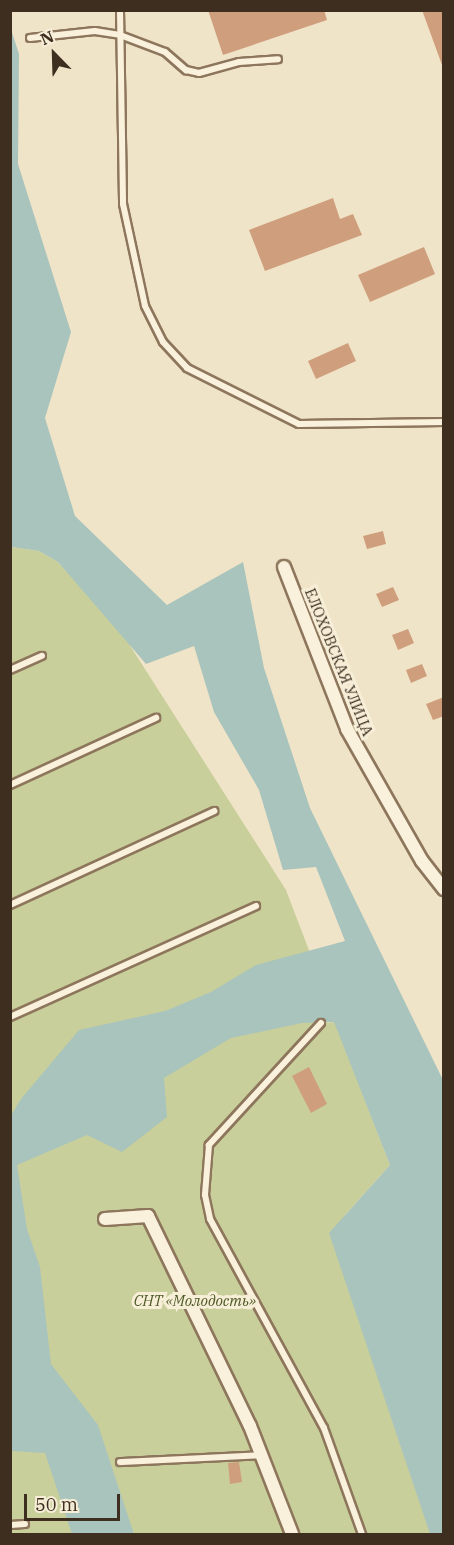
<!DOCTYPE html>
<meta charset="utf-8">
<style>
body{margin:0}
#map{position:relative;width:454px;height:1545px;overflow:hidden;background:#f0e4c8;font-family:"IBM Plex Serif",serif}
div>[style]{position:absolute}
.green>*{inset:0;background:#c9cf9b}
.water>*{inset:0;background:#a9c4bc}
.building>*{inset:0;background:#cf9f7d}
.roads{filter:drop-shadow(2px 0 #8d765c) drop-shadow(-2px 0 #8d765c) drop-shadow(0 2px #8d765c) drop-shadow(0 -2px #8d765c)}
.service>*{height:6px;margin:-3px;padding:0 3px;transform-origin:3px;border-radius:3px;background:#faf1dc}
.minor>*{height:12px;margin:-6px;padding:0 6px;transform-origin:6px;border-radius:6px;background:#faf1dc}
span{translate:-50% -50%;white-space:nowrap;text-align:center;line-height:1.15;-webkit-text-stroke:6px #f7eed8;paint-order:stroke}
.street-label{font-size:15px;color:#3d2e20}
.park-label{font-size:15px;color:#4d5a26;font-style:italic}
.frame{position:absolute;inset:0;border:12px solid #3d2e20;pointer-events:none}
.north{position:absolute;left:24px;top:24px;width:60px;height:60px;-webkit-text-stroke:4px #f7eed8;paint-order:stroke;rotate:337deg;font-size:16px;font-weight:700;line-height:24px;text-align:center;color:#3d2e20}
.north::after{content:'';display:block;margin:auto;width:21px;height:27px;background:#3d2e20;clip-path:polygon(50% 0,100% 100%,50% 72%,0 100%)}
.scale{position:absolute;left:24px;top:1494px;width:96px;height:27px;box-sizing:border-box;border:3px solid #3d2e20;border-top:0;padding-left:8px;font-size:18px;line-height:21px;white-space:nowrap;color:#3d2e20;-webkit-text-stroke:4px #f7eed8;paint-order:stroke}
</style>
<div id="map">
<div class="green">
<div style="clip-path:polygon(11px 547px,39px 551px,58px 562px,122px 633px,286px 890px,315px 966px,323px 1023px,335px 1022px,390px 1165px,345px 1215px,444px 1505px,443px 1534px,11px 1534px)"></div>
</div>
<div class="water">
<div style="clip-path:polygon(10px 26px,19px 54px,18px 164px,71px 332px,45px 418px,75px 516px,167px 605px,243px 562px,264px 668px,310px 808px,443px 1080px,443px 1534px,430px 1534px,329px 1233px,390px 1165px,334px 1022px,302px 1023px,231px 1038px,164px 1078px,167px 1117px,122px 1152px,87px 1135px,17px 1165px,27px 1229px,40px 1267px,51px 1364px,98px 1425px,134px 1534px,72px 1534px,45px 1453px,12px 1451px,10px 1117px,21px 1099px,79px 1030px,165px 1011px,211px 992px,256px 965px,345px 941px,316px 867px,283px 870px,259px 790px,214px 712px,194px 646px,146px 664px,58px 562px,39px 551px,11px 547px)"></div>
</div>
<div class="building">
<div style="clip-path:polygon(208px 10px,324px 10px,327px 20px,223px 55px)"></div>
<div style="clip-path:polygon(422px 10px,444px 10px,444px 64px,442px 65px)"></div>
<div style="clip-path:polygon(333px 198px,340px 219px,353px 214px,362px 235px,265px 271px,249px 230px)"></div>
<div style="clip-path:polygon(424px 247px,435px 274px,370px 302px,358px 275px)"></div>
<div style="clip-path:polygon(348px 343px,356px 361px,316px 379px,308px 361px)"></div>
<div style="clip-path:polygon(383px 531px,386px 544px,367px 549px,363px 536px)"></div>
<div style="clip-path:polygon(393px 587px,399px 600px,382px 607px,376px 594px)"></div>
<div style="clip-path:polygon(408px 629px,414px 643px,398px 650px,392px 635px)"></div>
<div style="clip-path:polygon(422px 664px,427px 676px,411px 683px,406px 670px)"></div>
<div style="clip-path:polygon(444px 697px,444px 716px,433px 720px,426px 704px)"></div>
<div style="clip-path:polygon(309px 1067px,327px 1104px,311px 1113px,292px 1076px)"></div>
<div style="clip-path:polygon(239px 1462px,242px 1482px,230px 1484px,228px 1463px)"></div>
</div>
<div class="roads">
<div class="service">
<div style="left:120px;top:10px;width:194px;rotate:89.1deg"></div>
<div style="left:123px;top:204px;width:104px;rotate:77.8deg"></div>
<div style="left:145px;top:306px;width:40px;rotate:63.4deg"></div>
<div style="left:163px;top:342px;width:35px;rotate:47deg"></div>
<div style="left:187px;top:368px;width:125px;rotate:26.6deg"></div>
<div style="left:299px;top:424px;width:145px;rotate:-0.8deg"></div>
<div style="left:30px;top:38px;width:65px;rotate:-6.1deg"></div>
<div style="left:95px;top:31px;width:25px;rotate:9deg"></div>
<div style="left:120px;top:35px;width:48px;rotate:20.7deg"></div>
<div style="left:165px;top:52px;width:28px;rotate:41deg"></div>
<div style="left:186px;top:70px;width:13px;rotate:13deg"></div>
<div style="left:199px;top:73px;width:41px;rotate:-15.4deg"></div>
<div style="left:239px;top:62px;width:39px;rotate:-4deg"></div>
<div style="left:10px;top:670px;width:35px;rotate:-24deg"></div>
<div style="left:10px;top:785px;width:161px;rotate:-24.7deg"></div>
<div style="left:10px;top:905px;width:225px;rotate:-24.7deg"></div>
<div style="left:10px;top:1017px;width:270px;rotate:-24.3deg"></div>
<div style="left:321px;top:1023px;width:166px;rotate:132.6deg"></div>
<div style="left:209px;top:1145px;width:50px;rotate:94.6deg"></div>
<div style="left:205px;top:1195px;width:25px;rotate:78deg"></div>
<div style="left:210px;top:1219px;width:238px;rotate:61.4deg"></div>
<div style="left:324px;top:1428px;width:113px;rotate:70.3deg"></div>
<div style="left:120px;top:1462px;width:142px;rotate:-2.8deg"></div>
<div style="left:10px;top:1525px;width:15px;rotate:-4deg"></div>
</div>
<div class="minor">
<div style="left:284px;top:567px;width:174px;rotate:68.7deg"></div>
<div style="left:347px;top:729px;width:152px;rotate:60.4deg"></div>
<div style="left:422px;top:861px;width:36px;rotate:52deg"></div>
<div style="left:105px;top:1219px;width:43px;rotate:-4deg"></div>
<div style="left:148px;top:1216px;width:233px;rotate:64.1deg"></div>
<div style="left:250px;top:1426px;width:116px;rotate:68.7deg"></div>
</div>
</div>
<div class="street-label">
<span style="left:339px;top:662px;rotate:68deg">ЕЛОХОВСКАЯ УЛИЦА</span>
</div>
<div class="park-label">
<span style="left:195px;top:1301px">СНТ «Молодость»</span>
</div>
<div class="frame"></div>
<div class="north">N</div>
<div class="scale">50 m</div>
</div>
